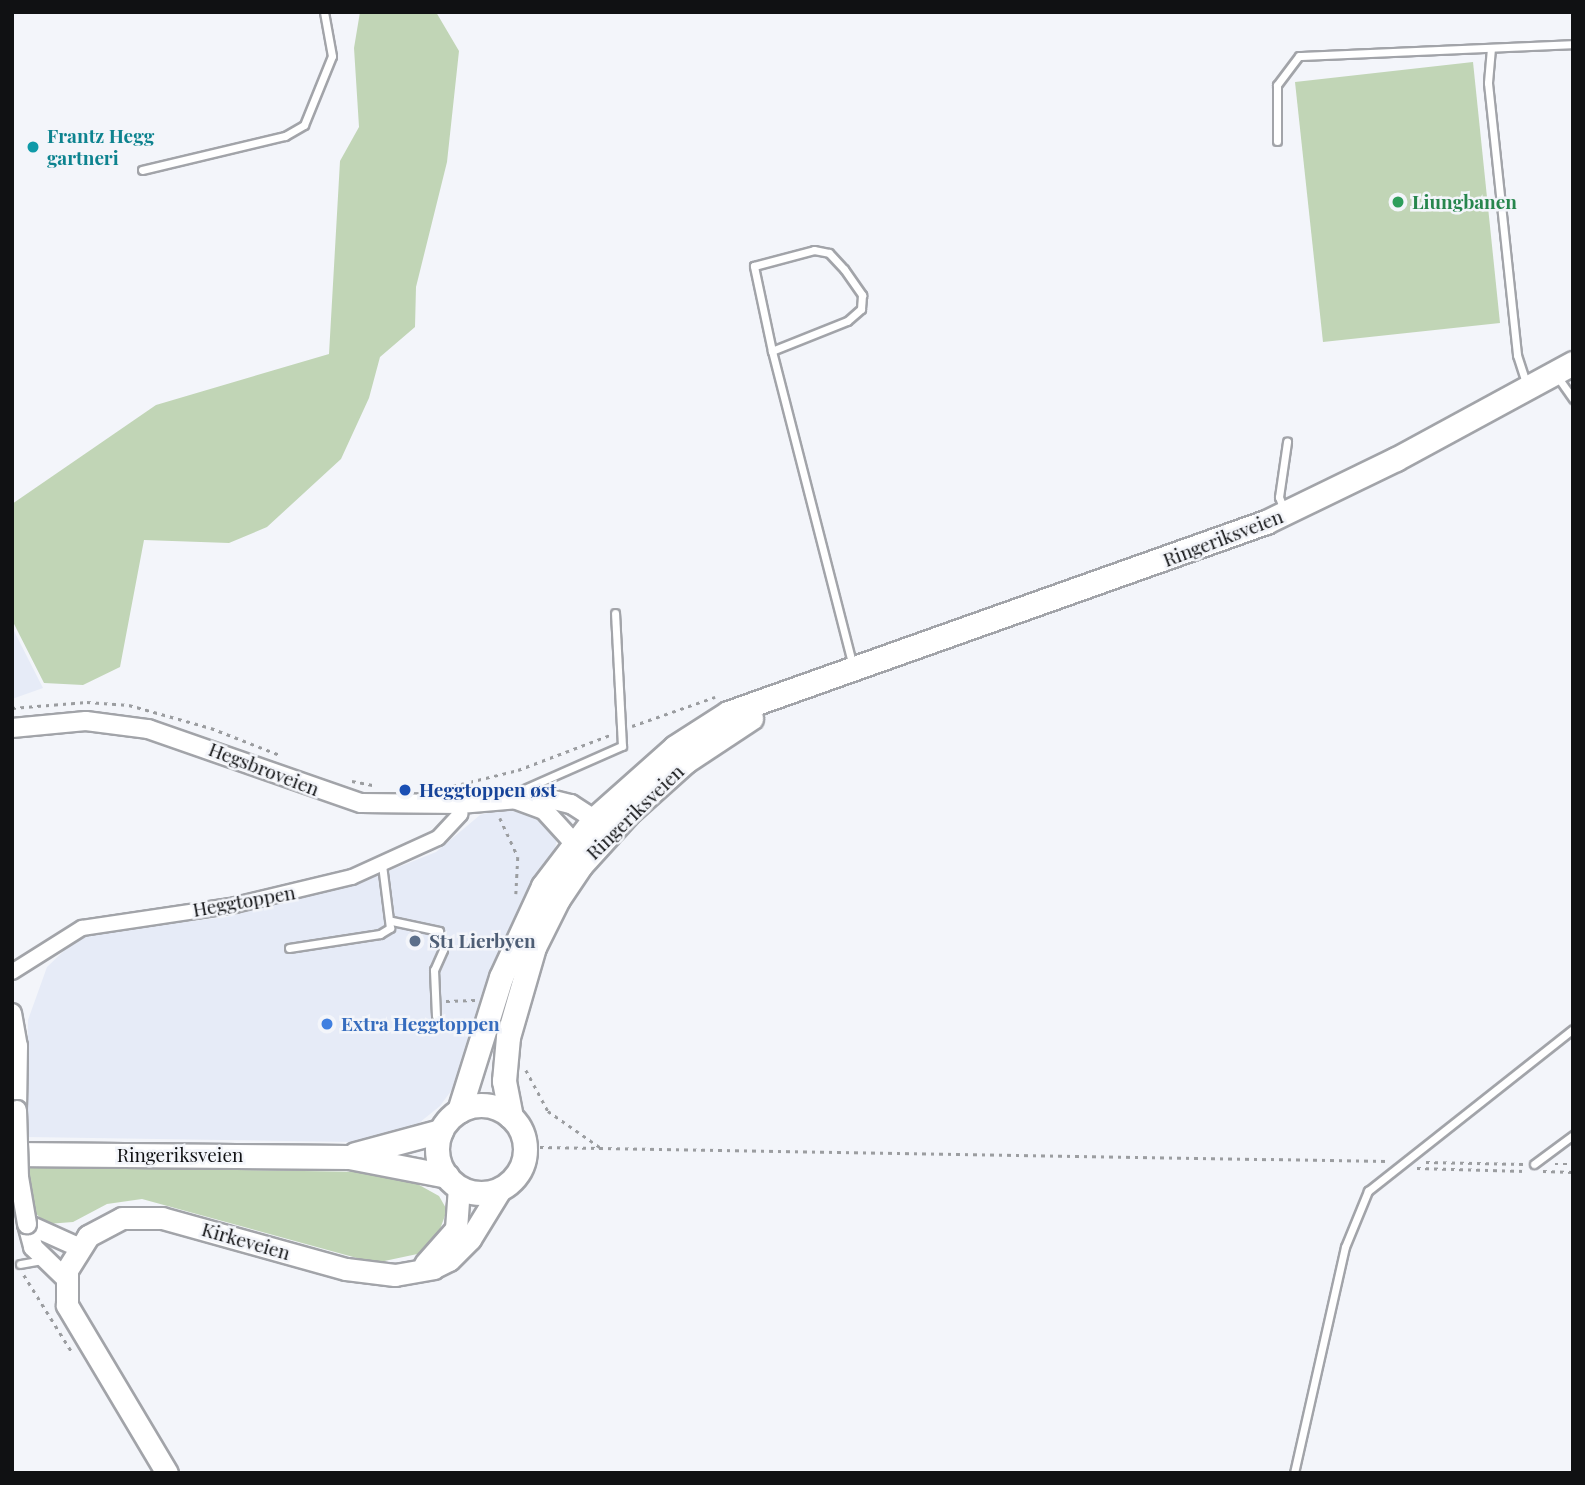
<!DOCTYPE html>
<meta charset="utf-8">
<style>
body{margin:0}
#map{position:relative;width:1585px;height:1485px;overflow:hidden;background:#f3f5fa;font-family:"Playfair Display",serif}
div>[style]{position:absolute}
.built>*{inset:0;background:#e6ebf7}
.green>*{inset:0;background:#c1d5b6}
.path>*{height:2.5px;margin-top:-1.25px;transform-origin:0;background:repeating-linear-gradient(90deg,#9b9da0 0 3.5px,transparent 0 8.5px)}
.roads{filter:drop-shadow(2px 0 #a2a4a9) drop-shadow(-2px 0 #a2a4a9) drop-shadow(0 2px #a2a4a9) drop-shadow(0 -2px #a2a4a9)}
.service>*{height:7px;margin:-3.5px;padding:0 3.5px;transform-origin:3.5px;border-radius:3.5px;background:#fff}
.minor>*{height:14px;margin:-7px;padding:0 7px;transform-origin:7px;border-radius:7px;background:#fff}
.tertiary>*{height:18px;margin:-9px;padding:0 9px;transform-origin:9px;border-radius:9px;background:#fff}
.secondary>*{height:21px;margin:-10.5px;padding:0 10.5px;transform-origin:10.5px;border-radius:10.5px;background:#fff}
.primary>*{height:23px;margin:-11.5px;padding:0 11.5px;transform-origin:11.5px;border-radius:11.5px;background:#fff}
.primary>.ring{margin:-11.5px;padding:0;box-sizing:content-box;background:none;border:23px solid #fff;border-radius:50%}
.bridges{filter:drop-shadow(2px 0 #a2a4a9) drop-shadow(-2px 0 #a2a4a9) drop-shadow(0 2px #a2a4a9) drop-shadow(0 -2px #a2a4a9)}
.tertiary-bridge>*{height:18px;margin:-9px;padding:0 9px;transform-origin:9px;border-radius:9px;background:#fff}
.dots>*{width:19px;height:19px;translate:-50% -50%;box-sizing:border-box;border:4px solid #f3f5fa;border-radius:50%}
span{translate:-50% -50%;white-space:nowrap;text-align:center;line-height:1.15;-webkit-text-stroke:5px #f3f5fa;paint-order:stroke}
.culture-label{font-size:19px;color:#0d838f;font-weight:700}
.left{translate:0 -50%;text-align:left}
.leisure-label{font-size:19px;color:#27864d;font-weight:700}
.street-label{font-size:19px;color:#101113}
.transit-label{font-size:19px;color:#164399;font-weight:700}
.service-label{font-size:19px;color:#4e5e75;font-weight:700}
.shop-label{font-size:19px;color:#366cbe;font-weight:700}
.frame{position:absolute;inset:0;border:14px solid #101113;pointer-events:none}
</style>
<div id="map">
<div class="built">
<div style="clip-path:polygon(12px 627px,43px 688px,12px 699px)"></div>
<div style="clip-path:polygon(508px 807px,535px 815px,550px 826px,557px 839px,553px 858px,457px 1083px,440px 1106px,419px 1123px,388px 1136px,354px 1142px,27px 1137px,28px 1020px,47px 967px,69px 946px,93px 933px,226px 917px,361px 882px,436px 852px,480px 815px)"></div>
</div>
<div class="green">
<div style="clip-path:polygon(360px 12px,436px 12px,459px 51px,447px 162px,416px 287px,415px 327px,380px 357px,369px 398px,341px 459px,267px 527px,229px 543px,144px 540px,120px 667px,83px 685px,44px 683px,12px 620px,12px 504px,156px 405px,329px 354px,340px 161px,359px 127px,354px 48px)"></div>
<div style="clip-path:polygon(1473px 62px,1500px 323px,1323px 342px,1295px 82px)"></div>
<div style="clip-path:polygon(28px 1167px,369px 1172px,412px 1181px,439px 1196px,447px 1210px,435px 1243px,422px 1253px,375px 1263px,142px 1199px,107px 1204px,73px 1222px,47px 1224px,33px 1211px)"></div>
</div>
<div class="path">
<div style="left:12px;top:708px;width:75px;rotate:-4.6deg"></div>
<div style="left:87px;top:702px;width:42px;rotate:4.1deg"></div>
<div style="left:129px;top:705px;width:85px;rotate:15.7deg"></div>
<div style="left:211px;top:728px;width:74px;rotate:21.4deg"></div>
<div style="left:632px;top:726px;width:88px;rotate:-19.3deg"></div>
<div style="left:352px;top:781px;width:21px;rotate:11deg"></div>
<div style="left:453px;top:786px;width:67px;rotate:-13.8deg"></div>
<div style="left:518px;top:770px;width:98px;rotate:-20.8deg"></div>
<div style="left:500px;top:818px;width:43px;rotate:65.2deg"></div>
<div style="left:518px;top:857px;width:37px;rotate:93deg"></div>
<div style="left:446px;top:1001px;width:29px;rotate:-2deg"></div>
<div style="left:526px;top:1070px;width:47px;rotate:61.8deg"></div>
<div style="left:548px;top:1111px;width:65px;rotate:34.9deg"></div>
<div style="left:525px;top:1152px;width:16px;rotate:-18deg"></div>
<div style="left:540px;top:1147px;width:847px;rotate:0.95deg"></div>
<div style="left:1426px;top:1162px;width:98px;rotate:1.2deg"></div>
<div style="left:1555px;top:1164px;width:18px"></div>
<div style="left:1417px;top:1168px;width:108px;rotate:1.6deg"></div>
<div style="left:1543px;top:1171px;width:30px;rotate:2deg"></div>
<div style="left:24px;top:1275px;width:91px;rotate:58.1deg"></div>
</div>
<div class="roads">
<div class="service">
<div style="left:1491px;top:48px;width:35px;rotate:95deg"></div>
<div style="left:1488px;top:83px;width:274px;rotate:83.9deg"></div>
<div style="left:1517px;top:355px;width:29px;rotate:72deg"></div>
<div style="left:1277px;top:141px;width:56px;rotate:-90deg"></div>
<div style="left:1277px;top:85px;width:36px;rotate:-53deg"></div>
<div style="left:1299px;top:56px;width:274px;rotate:-2.5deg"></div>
<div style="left:142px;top:170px;width:147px;rotate:-13.4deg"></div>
<div style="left:285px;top:136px;width:22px;rotate:-30deg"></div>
<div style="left:304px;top:125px;width:74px;rotate:-67.9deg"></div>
<div style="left:332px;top:56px;width:45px;rotate:-100.3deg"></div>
<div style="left:814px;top:250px;width:15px;rotate:11deg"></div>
<div style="left:829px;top:253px;width:22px;rotate:47deg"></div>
<div style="left:844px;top:269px;width:32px;rotate:55deg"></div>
<div style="left:862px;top:295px;width:14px;rotate:94deg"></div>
<div style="left:861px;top:309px;width:18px;rotate:139deg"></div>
<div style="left:847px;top:321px;width:81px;rotate:158.2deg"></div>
<div style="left:772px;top:351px;width:87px;rotate:-102deg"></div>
<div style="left:754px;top:266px;width:62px;rotate:-14.9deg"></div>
<div style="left:772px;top:351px;width:325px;rotate:75.6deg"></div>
<div style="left:1557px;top:376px;width:28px;rotate:55deg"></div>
<div style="left:1284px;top:510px;width:14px;rotate:-111deg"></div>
<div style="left:1279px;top:497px;width:56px;rotate:-81.7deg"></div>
<div style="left:513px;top:794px;width:119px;rotate:-23.8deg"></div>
<div style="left:622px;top:746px;width:133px;rotate:-93deg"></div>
<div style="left:392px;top:921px;width:48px;rotate:12deg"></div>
<div style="left:439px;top:931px;width:19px;rotate:78deg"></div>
<div style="left:443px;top:950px;width:22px;rotate:114deg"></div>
<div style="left:434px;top:970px;width:46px;rotate:87.5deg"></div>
<div style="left:289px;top:948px;width:92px;rotate:-8.7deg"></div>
<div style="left:380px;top:934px;width:12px;rotate:-31deg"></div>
<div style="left:390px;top:928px;width:64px;rotate:-97.2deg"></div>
<div style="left:1534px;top:1164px;width:49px;rotate:-36.6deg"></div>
<div style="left:20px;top:1264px;width:23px;rotate:-10deg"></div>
<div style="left:1294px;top:1473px;width:232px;rotate:-77.3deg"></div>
<div style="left:1345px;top:1247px;width:61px;rotate:-67.7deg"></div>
<div style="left:1368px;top:1191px;width:261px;rotate:-38.3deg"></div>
</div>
<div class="minor">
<div style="left:12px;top:972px;width:83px;rotate:-32.2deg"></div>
<div style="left:82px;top:928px;width:155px;rotate:-8.5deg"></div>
<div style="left:235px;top:905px;width:120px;rotate:-13.5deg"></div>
<div style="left:352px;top:877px;width:94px;rotate:-24.4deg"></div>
<div style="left:438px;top:838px;width:33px;rotate:-47deg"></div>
<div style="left:460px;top:814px;width:10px;rotate:-90deg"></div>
</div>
<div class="tertiary">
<div style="left:12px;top:728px;width:74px;rotate:-5.4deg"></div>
<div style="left:86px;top:721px;width:63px;rotate:7.4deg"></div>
<div style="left:148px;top:729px;width:225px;rotate:19.2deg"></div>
<div style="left:361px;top:803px;width:99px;rotate:0.6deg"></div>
<div style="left:460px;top:804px;width:82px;rotate:-4.9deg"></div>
<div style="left:542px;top:797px;width:30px;rotate:14deg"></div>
<div style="left:571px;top:804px;width:27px;rotate:33deg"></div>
<div style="left:594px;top:819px;width:25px;rotate:81deg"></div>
<div style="left:598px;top:844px;width:24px;rotate:-178deg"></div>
<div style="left:574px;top:843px;width:45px;rotate:-132.3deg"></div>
<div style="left:544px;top:810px;width:29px;rotate:-160deg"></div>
<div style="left:12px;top:1013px;width:34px;rotate:80deg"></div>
<div style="left:18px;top:1046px;width:64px;rotate:90.9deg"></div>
<div style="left:27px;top:1224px;width:24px;rotate:75deg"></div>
<div style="left:33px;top:1247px;width:46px;rotate:44.1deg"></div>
<div style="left:27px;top:1224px;width:56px;rotate:24.3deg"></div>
</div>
<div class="secondary">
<div style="left:425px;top:1264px;width:47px;rotate:-48.5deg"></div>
<div style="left:456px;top:1229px;width:42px;rotate:-85.9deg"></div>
<div style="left:167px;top:1473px;width:196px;rotate:-120.8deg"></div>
<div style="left:67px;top:1305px;width:35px;rotate:-90deg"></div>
<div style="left:67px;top:1270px;width:40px;rotate:-58deg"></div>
<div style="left:88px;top:1236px;width:38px;rotate:-28deg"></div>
<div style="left:122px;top:1218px;width:40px"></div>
<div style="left:162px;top:1218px;width:191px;rotate:15.5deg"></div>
<div style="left:346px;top:1269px;width:49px;rotate:7deg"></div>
<div style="left:395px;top:1275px;width:39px;rotate:-10deg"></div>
<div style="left:433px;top:1268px;width:18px;rotate:-27deg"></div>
<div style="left:449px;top:1260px;width:30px;rotate:-45deg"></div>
<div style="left:470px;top:1239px;width:61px;rotate:-58.4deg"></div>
</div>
<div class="primary">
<div class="ring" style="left:437px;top:1105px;width:65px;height:65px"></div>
<div style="left:459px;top:1111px;width:140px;rotate:-72.6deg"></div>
<div style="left:501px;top:977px;width:100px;rotate:-65.2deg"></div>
<div style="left:543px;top:886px;width:84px;rotate:-52.7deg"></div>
<div style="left:594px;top:819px;width:108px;rotate:-41.6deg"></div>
<div style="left:675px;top:747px;width:63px;rotate:-32.7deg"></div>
<div style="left:728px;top:713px;width:571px;rotate:-19.55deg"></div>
<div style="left:1266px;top:522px;width:144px;rotate:-25.9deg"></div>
<div style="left:1396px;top:459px;width:201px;rotate:-28.5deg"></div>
<div style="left:511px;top:1117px;width:37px;rotate:-101deg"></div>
<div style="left:504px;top:1081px;width:44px;rotate:-84.8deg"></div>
<div style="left:508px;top:1037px;width:94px;rotate:-73.9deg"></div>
<div style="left:534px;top:947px;width:54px;rotate:-63.4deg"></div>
<div style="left:558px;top:899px;width:40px;rotate:-56deg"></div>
<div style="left:580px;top:866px;width:72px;rotate:-47.8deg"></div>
<div style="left:628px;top:813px;width:78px;rotate:-41.9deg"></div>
<div style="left:686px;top:761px;width:78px;rotate:-33.5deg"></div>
<div style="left:12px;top:1154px;width:337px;rotate:0.5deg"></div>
<div style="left:349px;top:1157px;width:100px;rotate:11deg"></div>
<div style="left:355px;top:1154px;width:89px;rotate:-15deg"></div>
</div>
</div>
<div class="bridges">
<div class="tertiary-bridge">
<div style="left:17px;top:1110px;width:67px;rotate:88.3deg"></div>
<div style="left:19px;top:1177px;width:48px;rotate:80.3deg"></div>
</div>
</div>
<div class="dots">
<div style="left:33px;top:147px;background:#0f9aa8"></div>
<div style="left:1398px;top:202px;background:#2e9e5b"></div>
<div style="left:405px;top:790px;background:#1a4fb4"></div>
<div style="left:415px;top:941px;background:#5c6f8a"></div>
<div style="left:327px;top:1024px;background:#3f7fe0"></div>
</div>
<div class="culture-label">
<span class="left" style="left:47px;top:147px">Frantz Hegg<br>gartneri</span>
</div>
<div class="leisure-label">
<span class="left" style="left:1412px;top:202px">Liungbanen</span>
</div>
<div class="street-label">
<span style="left:1223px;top:538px;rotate:-21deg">Ringeriksveien</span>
<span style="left:264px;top:769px;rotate:21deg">Hegsbroveien</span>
<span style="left:635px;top:812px;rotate:-44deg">Ringeriksveien</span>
<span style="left:244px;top:901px;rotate:-10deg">Heggtoppen</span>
<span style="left:180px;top:1155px">Ringeriksveien</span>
<span style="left:246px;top:1241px;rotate:16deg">Kirkeveien</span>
</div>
<div class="transit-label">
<span class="left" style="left:419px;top:790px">Heggtoppen øst</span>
</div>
<div class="service-label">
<span class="left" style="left:429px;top:941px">St1 Lierbyen</span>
</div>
<div class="shop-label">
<span class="left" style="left:341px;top:1024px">Extra Heggtoppen</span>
</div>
<div class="frame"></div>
</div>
